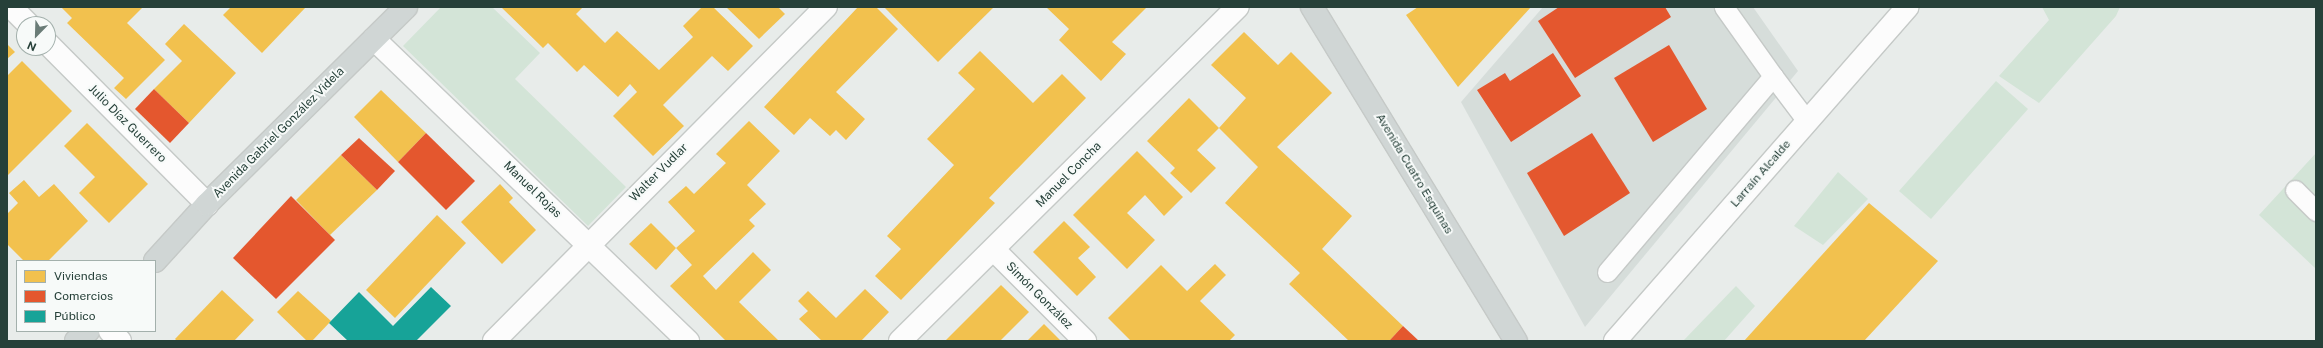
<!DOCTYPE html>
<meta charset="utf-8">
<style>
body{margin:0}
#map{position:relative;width:2323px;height:348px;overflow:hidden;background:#e8ecea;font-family:"Public Sans",sans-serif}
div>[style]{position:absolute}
.built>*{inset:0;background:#d6ddda}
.green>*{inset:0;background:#d3e4d7}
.homes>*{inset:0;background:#f2c14e}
.shops>*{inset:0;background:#e4572e}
.public>*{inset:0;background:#17a398}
.roads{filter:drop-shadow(1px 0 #c5c9c7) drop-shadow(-1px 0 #c5c9c7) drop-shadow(0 1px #c5c9c7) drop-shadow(0 -1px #c5c9c7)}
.service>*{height:19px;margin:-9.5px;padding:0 9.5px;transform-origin:9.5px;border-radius:9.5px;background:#fcfcfc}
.minor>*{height:22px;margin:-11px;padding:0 11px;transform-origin:11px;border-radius:11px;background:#fcfcfc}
.tertiary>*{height:22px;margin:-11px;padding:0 11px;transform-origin:11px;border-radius:11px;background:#fcfcfc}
.primary>*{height:22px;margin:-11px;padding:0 11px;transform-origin:11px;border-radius:11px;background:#d0d6d5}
span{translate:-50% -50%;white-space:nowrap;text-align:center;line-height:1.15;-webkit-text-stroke:4px #f7faf9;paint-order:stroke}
.street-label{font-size:12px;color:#264039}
.frame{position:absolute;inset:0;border:8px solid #264039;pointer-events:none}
.legend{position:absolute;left:16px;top:260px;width:140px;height:72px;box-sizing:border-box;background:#f7faf9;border:1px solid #a3b0ac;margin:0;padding:5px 7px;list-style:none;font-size:12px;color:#264039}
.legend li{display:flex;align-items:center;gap:8px;height:20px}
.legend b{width:20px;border:1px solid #a3b0ac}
.north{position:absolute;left:16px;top:16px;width:40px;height:40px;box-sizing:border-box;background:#f7faf9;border:1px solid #a3b0ac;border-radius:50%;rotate:203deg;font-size:11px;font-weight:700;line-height:16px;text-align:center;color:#264039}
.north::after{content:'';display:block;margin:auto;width:14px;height:18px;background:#6a7c77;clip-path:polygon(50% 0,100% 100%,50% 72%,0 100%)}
</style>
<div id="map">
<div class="built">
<div style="clip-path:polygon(1543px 7px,1753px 7px,1798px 71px,1585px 327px,1461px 102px)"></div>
</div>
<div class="green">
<div style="clip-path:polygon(441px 7px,492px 7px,540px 53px,515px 79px,626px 187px,588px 226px,403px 46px)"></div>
<div style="clip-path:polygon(2042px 7px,2120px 7px,2116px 16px,2039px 103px,1999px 76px,2049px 20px)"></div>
<div style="clip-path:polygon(1996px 81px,2028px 109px,1931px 219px,1899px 191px)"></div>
<div style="clip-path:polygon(2316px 153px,2316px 267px,2315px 268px,2259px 215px)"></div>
<div style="clip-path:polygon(1838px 172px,1868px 199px,1823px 245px,1794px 226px)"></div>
<div style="clip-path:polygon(1736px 286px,1755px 306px,1724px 341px,1683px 341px)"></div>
</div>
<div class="homes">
<div style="clip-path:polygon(61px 7px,143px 7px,127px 23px,165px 60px,126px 99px,114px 88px,124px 78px,67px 23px,72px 18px)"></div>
<div style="clip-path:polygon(231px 7px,306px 7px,262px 53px,223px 15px)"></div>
<div style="clip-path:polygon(501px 7px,583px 7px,576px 14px,605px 43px,617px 31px,659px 70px,693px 37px,683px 26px,702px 7px,713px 7px,753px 46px,728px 71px,712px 56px,663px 105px,684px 126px,653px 156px,613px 116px,637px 92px,630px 84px,618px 97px,584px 65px,577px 72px,548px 43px,543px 48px)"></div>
<div style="clip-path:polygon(726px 7px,778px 7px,785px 14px,759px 39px)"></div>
<div style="clip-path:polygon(858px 7px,876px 7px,898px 29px,836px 92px,865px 119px,846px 140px,836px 130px,830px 136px,810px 118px,794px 135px,764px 107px)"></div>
<div style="clip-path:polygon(884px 7px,994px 7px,938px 62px)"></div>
<div style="clip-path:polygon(1046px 7px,1147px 7px,1112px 42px,1126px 54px,1101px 81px,1059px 40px,1069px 29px)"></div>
<div style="clip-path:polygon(1418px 7px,1531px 7px,1458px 87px,1406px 15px)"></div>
<div style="clip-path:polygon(184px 24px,236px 73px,189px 123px,154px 89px,182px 61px,165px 44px)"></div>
<div style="clip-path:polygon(1244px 32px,1278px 65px,1291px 52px,1332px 93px,1277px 147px,1352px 216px,1322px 249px,1403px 326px,1389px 341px,1349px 341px,1289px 284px,1300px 273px,1225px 203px,1258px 167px,1219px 128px,1246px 98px,1211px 65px)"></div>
<div style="clip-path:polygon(7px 44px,15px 52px,7px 59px)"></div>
<div style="clip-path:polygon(980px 51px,1033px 103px,1062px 74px,1086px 98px,989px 198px,995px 203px,901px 300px,875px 276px,901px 249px,887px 236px,954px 165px,927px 139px,975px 89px,958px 73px)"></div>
<div style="clip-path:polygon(22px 61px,72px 111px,7px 176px,7px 76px)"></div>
<div style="clip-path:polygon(381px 90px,426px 133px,398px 162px,354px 117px)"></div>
<div style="clip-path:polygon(1189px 98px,1219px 128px,1197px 150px,1216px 168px,1191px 193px,1170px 173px,1175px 168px,1147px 141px)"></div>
<div style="clip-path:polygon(749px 121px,780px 151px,747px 185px,766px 204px,749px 220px,755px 226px,703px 276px,716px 290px,753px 252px,771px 270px,739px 302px,779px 341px,726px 341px,670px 286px,692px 265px,676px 248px,695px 231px,668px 202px,686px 186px,694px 194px,726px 163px,716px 154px)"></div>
<div style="clip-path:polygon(87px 123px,148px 184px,109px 223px,79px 193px,95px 177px,64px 146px)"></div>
<div style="clip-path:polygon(1137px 151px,1183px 197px,1164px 216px,1145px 195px,1127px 213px,1155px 240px,1127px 269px,1073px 215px)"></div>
<div style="clip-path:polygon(341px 155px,377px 190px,330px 235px,296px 200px)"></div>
<div style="clip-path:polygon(24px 180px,39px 197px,54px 184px,88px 221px,48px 261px,24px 261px,7px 244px,7px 214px,18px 203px,9px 193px)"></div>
<div style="clip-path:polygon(500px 184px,513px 198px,509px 202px,536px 230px,502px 264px,461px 222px)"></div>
<div style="clip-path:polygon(1869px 203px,1938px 261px,1864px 341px,1744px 341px)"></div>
<div style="clip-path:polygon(437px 215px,466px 243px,395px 318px,366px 290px)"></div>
<div style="clip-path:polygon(1064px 221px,1090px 247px,1078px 258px,1096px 277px,1077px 296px,1033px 252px)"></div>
<div style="clip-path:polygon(651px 223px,676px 248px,656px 270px,629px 244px)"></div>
<div style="clip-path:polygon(1215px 264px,1226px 275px,1200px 301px,1235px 335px,1229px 341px,1131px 341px,1108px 318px,1161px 265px,1187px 291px)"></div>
<div style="clip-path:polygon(1001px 285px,1029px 312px,1000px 341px,945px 341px)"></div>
<div style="clip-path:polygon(865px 289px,889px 312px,861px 341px,822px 341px,799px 319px,808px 311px,798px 301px,808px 291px,836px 318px)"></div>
<div style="clip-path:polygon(222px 290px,254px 320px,234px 341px,177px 341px,175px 339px)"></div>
<div style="clip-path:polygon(298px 291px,331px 321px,312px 341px,307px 341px,277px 312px)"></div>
<div style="clip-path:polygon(1044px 324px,1061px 341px,1027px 341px)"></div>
</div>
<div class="shops">
<div style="clip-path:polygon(1559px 7px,1665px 7px,1671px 17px,1575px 78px,1538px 21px)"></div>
<div style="clip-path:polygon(1669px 45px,1707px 109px,1653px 142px,1614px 78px)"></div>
<div style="clip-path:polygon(1553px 53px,1581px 96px,1511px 142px,1477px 90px,1505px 73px,1510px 81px)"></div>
<div style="clip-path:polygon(154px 89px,189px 123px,170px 143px,135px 109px)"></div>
<div style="clip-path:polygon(426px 133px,475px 181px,446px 210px,398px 162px)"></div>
<div style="clip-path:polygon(1592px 133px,1630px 193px,1564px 236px,1527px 173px)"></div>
<div style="clip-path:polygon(359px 138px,395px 171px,377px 190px,341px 155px)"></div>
<div style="clip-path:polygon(291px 196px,335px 240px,276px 299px,233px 258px)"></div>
<div style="clip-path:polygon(1403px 326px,1419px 341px,1389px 341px)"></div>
</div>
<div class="public">
<div style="clip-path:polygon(431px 287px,451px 306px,416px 341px,348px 341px,329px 323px,359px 292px,393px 326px)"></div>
</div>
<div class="roads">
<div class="service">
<div style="left:1773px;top:76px;width:56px;rotate:52.9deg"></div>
<div style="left:2295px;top:190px;width:30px;rotate:45deg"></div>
<div style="left:1607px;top:272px;width:257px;rotate:-49.7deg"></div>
<div style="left:1773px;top:76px;width:85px;rotate:-125.4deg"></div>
</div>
<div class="minor">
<div style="left:11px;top:7px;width:24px;rotate:45deg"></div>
<div style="left:374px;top:39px;width:436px;rotate:43.9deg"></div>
<div style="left:48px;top:44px;width:226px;rotate:45.2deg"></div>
<div style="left:994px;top:250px;width:129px;rotate:45deg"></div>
<div style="left:110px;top:331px;width:14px;rotate:45deg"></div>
<div style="left:494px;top:341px;width:471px;rotate:-45.2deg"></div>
<div style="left:900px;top:341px;width:475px;rotate:-44.7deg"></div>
</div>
<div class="tertiary">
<div style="left:1615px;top:341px;width:444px;rotate:-48.8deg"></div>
</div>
<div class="primary">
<div style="left:1312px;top:7px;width:391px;rotate:58.6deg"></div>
<div style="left:155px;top:261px;width:77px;rotate:-47.6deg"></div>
<div style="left:207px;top:204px;width:280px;rotate:-44.7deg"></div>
<div style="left:76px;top:341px;width:16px;rotate:-40deg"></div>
</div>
</div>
<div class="street-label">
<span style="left:127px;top:124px;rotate:45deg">Julio Díaz Guerrero</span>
<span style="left:279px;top:133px;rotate:-45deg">Avenida Gabriel González Videla</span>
<span style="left:659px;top:173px;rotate:-45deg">Walter Vudlar</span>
<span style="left:1414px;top:174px;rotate:59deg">Avenida Cuatro Esquinas</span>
<span style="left:1761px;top:174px;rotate:-49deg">Larraín Alcalde</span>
<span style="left:1069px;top:175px;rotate:-45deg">Manuel Concha</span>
<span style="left:532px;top:190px;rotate:44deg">Manuel Rojas</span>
<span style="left:1039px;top:296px;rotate:45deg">Simón González</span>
</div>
<div class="frame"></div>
<ul class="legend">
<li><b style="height:11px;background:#f2c14e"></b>Viviendas</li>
<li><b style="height:11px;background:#e4572e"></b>Comercios</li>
<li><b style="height:11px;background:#17a398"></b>Público</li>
</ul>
<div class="north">N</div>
</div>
